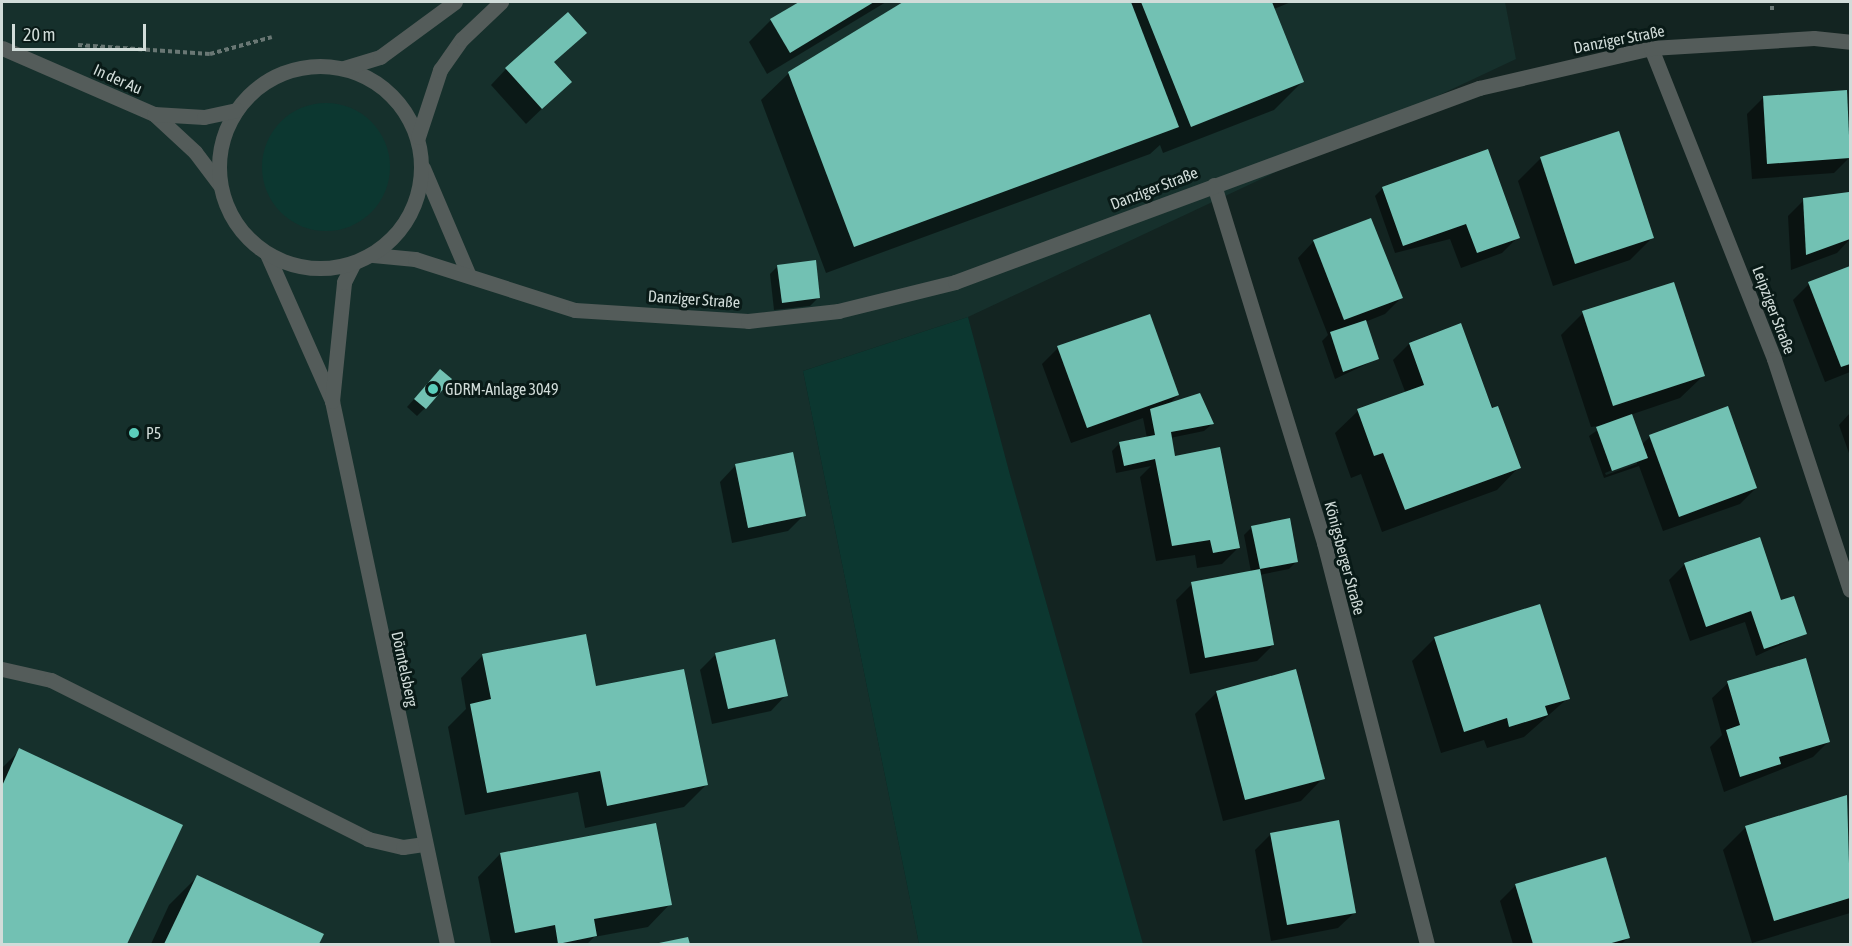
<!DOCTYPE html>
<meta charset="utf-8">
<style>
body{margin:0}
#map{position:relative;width:1852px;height:946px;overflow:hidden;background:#132421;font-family:"Asap Condensed",sans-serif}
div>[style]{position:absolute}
.built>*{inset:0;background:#16302c}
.green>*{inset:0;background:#0c3730}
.round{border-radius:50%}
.shadow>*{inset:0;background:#0007}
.building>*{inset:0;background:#72c1b3}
.path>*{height:4px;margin-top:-2px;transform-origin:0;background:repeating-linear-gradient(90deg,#697774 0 4.5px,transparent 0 7.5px)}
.service>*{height:15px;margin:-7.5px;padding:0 7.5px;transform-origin:7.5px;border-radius:7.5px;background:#545c5a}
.minor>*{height:15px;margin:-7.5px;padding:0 7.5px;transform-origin:7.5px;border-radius:7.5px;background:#545c5a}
.tertiary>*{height:15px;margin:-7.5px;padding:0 7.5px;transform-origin:7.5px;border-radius:7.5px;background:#545c5a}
.tertiary>.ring{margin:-7.5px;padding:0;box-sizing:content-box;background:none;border:15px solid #545c5a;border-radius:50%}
.dots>*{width:16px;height:16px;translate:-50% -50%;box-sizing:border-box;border:3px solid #091a17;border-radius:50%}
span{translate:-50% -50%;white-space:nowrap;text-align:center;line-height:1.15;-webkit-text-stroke:6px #091a17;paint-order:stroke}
.street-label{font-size:16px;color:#d1dcd9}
.poi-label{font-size:16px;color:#d1dcd9}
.left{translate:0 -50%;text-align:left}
.frame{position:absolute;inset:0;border:3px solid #d1dcd9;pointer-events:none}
.scale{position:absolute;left:12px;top:24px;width:134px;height:27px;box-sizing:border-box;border:3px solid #d1dcd9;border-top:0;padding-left:8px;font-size:18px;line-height:21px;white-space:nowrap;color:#d1dcd9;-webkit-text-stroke:4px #091a17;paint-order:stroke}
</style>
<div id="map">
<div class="built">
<div style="clip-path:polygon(2px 2px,1505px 2px,1516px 59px,968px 317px,803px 371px,919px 944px,2px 944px)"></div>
</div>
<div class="green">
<div class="round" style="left:262px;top:103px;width:128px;height:128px"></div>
<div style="clip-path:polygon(968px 317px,1010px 475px,1143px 944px,919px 944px,803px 371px)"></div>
</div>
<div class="shadow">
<div style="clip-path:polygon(802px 2px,886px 2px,767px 74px,749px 42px,771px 20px)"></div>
<div style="clip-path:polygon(906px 2px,1291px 2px,1274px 9px,1302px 82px,1274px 110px,1163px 153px,1160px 145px,1150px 154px,826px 273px,761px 100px,789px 73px)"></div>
<div style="clip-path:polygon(506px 69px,570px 82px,526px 124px,491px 85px)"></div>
<div style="clip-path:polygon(1846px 92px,1850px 157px,1834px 173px,1752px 179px,1747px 114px,1763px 98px)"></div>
<div style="clip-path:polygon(1541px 158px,1652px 238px,1630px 260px,1553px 286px,1518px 181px)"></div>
<div style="clip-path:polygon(1383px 188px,1518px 237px,1502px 253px,1461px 268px,1450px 239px,1395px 253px,1375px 196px)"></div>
<div style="clip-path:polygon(1848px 194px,1850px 239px,1837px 253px,1791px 270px,1788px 216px,1804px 200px)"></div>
<div style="clip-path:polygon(1370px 220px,1401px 298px,1385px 314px,1365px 322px,1377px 359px,1335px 379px,1322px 341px,1328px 335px,1298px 258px,1313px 242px)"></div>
<div style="clip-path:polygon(778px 266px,818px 298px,810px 306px,774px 310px,770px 274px)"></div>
<div style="clip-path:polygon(1850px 267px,1850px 372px,1825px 382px,1793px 300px,1809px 284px)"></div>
<div style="clip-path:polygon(evenodd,1583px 313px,1703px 376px,1680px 398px,1630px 415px,1641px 445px,1650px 437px,1756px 488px,1740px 504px,1663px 531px,1639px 466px,1604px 478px,1589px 436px,1605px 425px,1591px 427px,1561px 335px,1583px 313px,1637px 460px,1637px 464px,1606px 475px,1605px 473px,1637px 460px)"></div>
<div style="clip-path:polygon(1409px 344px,1475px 367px,1519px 467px,1497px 490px,1382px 532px,1361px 474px,1351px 478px,1335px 433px,1358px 411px,1406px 394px,1393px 360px)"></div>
<div style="clip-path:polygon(1058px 348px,1178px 395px,1168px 405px,1212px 424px,1204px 431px,1170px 438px,1174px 455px,1238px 548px,1222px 564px,1197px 568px,1195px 555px,1156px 561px,1140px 477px,1151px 466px,1116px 473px,1112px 451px,1120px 443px,1147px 438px,1143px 418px,1071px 443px,1042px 364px)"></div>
<div style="clip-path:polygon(432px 379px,425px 408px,417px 416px,407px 407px)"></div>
<div style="clip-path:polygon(1850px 413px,1850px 456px,1839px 425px)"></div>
<div style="clip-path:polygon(735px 466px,804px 515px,788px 531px,732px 543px,720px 482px)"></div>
<div style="clip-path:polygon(1252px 527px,1297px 561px,1289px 569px,1259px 575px,1273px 645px,1257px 661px,1190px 674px,1176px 600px,1192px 584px,1251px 572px,1244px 535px)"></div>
<div style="clip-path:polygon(1685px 564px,1780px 600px,1806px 633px,1756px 656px,1745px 622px,1690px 641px,1669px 580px)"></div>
<div style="clip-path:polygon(1539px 606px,1568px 698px,1524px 737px,1487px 748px,1484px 740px,1441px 753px,1412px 661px,1434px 639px)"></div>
<div style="clip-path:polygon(716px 654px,786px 695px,771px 711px,712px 724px,700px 670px)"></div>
<div style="clip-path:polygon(483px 655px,595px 688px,706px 785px,684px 807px,585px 828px,578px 792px,465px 815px,448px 727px,466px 709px,461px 678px)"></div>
<div style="clip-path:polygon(1728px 683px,1829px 741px,1813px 757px,1724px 792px,1710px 747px,1722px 735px,1712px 698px)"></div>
<div style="clip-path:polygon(1217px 692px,1323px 778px,1301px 801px,1223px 821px,1195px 714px)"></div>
<div style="clip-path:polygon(20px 750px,181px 826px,125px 944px,2px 944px,2px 768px)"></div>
<div style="clip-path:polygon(1846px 796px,1850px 913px,1752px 943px,1723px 850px,1746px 827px)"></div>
<div style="clip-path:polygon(1271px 834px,1354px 913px,1338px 928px,1271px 941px,1255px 850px)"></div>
<div style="clip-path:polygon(500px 854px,670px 904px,648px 927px,594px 937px,587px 944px,491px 944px,478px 877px)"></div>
<div style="clip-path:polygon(197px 877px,322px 935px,317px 944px,151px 944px,169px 905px)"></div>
<div style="clip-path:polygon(1516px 885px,1628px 938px,1621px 944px,1513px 944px,1500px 901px)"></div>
</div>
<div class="building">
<div style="clip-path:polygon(799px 2px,874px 2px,790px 53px,770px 19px)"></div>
<div style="clip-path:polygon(903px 2px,1131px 2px,1179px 127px,854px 247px,788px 72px)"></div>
<div style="clip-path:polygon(1141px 2px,1272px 2px,1304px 82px,1191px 127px)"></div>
<div style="clip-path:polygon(568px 12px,587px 33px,554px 62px,572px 82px,542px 109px,505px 68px)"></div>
<div style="clip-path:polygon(1847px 90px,1850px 158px,1767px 164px,1763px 96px)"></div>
<div style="clip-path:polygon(1619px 131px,1654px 238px,1575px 264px,1540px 157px)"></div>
<div style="clip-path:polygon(1488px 149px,1520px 238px,1477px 253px,1466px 224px,1403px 246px,1382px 187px)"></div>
<div style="clip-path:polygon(1849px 192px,1850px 239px,1806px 255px,1803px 198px)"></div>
<div style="clip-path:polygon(1371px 218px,1403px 298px,1344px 320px,1313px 240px)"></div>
<div style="clip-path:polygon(816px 260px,820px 298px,782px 303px,777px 265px)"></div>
<div style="clip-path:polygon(1850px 266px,1850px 364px,1841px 367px,1808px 282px)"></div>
<div style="clip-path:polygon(1674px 282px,1705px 376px,1613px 406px,1582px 311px)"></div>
<div style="clip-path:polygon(1150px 314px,1179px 395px,1087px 428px,1057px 346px)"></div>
<div style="clip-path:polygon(1366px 320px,1379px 359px,1343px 372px,1330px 332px)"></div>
<div style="clip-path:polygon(1461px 323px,1492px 408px,1498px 406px,1521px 468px,1405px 510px,1383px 453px,1374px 456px,1357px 409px,1424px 385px,1409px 343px)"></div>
<div style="clip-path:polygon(440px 369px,452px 379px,426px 409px,414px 399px)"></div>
<div style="clip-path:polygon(1200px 393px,1214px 424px,1171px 432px,1175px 456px,1220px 447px,1240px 548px,1213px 553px,1210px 540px,1172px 546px,1155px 459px,1124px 466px,1119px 442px,1155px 435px,1150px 409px)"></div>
<div style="clip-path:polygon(1728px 406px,1757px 488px,1679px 517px,1649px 435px)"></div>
<div style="clip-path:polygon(1632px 414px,1648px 458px,1612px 471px,1596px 427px)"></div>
<div style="clip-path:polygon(793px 452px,806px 516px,748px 528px,735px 464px)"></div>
<div style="clip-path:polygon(1290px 518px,1298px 562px,1260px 569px,1251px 526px)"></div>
<div style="clip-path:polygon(1760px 537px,1781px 600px,1794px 596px,1807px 634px,1764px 649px,1751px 611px,1706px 627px,1684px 563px)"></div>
<div style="clip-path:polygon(1260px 569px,1274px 645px,1205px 658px,1191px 582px)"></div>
<div style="clip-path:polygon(1540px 604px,1570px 699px,1545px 706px,1548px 715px,1509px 727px,1507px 718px,1464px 732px,1434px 637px)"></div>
<div style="clip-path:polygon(586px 634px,596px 686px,684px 669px,708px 785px,607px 806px,600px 771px,487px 793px,470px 704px,491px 699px,482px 654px)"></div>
<div style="clip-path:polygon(775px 639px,788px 696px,728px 709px,715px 653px)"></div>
<div style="clip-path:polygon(1806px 658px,1830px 742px,1779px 757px,1781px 764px,1740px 777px,1726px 730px,1740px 725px,1727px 681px)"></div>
<div style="clip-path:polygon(1296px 669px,1325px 779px,1245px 800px,1216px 691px)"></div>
<div style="clip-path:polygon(19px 748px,183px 825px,127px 944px,2px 944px,2px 786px)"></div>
<div style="clip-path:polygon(1847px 795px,1850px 898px,1774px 921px,1745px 826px)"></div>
<div style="clip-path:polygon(1339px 820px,1356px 913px,1287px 925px,1270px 833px)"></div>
<div style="clip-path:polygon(656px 823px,672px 905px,594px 919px,597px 936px,558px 944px,555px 925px,515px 933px,500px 853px)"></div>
<div style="clip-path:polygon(1606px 857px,1630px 938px,1608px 944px,1533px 944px,1515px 884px)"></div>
<div style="clip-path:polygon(197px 875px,324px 934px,319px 944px,164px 944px)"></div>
<div style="clip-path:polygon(688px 937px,690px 944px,660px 944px,659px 943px)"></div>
</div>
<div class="path">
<div style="left:1772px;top:10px;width:8px;rotate:-90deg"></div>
<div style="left:78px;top:45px;width:132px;rotate:3.9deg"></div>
<div style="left:210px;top:54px;width:64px;rotate:-15.3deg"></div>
</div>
<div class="service">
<div style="left:2px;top:669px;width:50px;rotate:12.7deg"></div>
<div style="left:51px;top:680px;width:355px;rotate:26.6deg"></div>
<div style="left:368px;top:839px;width:36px;rotate:13deg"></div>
<div style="left:403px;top:847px;width:22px;rotate:-8deg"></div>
</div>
<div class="minor">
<div style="left:1651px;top:48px;width:334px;rotate:68.4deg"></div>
<div style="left:1774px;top:359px;width:243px;rotate:71.8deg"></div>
<div style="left:423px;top:168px;width:117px;rotate:66.9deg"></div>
<div style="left:1214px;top:185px;width:375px;rotate:72.9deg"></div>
<div style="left:1324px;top:543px;width:414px;rotate:75.6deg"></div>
<div style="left:267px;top:254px;width:161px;rotate:66.1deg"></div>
<div style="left:332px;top:401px;width:555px;rotate:78.04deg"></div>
<div style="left:373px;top:255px;width:42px;rotate:5.4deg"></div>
<div style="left:415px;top:259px;width:168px;rotate:17.7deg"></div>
<div style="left:575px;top:310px;width:173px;rotate:3.6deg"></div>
<div style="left:748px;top:321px;width:91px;rotate:-6.3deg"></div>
<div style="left:838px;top:311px;width:121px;rotate:-13.9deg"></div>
<div style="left:955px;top:282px;width:559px;rotate:-20.32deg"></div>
<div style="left:1479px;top:88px;width:177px;rotate:-13.1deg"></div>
<div style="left:1651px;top:48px;width:163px;rotate:-3.5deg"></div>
<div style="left:1814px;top:38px;width:36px;rotate:6deg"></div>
<div style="left:332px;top:401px;width:120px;rotate:-84.2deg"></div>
<div style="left:344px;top:282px;width:20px;rotate:-63deg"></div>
</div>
<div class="tertiary">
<div style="left:2px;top:48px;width:166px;rotate:23.5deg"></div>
<div style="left:154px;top:114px;width:56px;rotate:42.8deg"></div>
<div style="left:195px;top:152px;width:41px;rotate:52.9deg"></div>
<div class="ring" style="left:219px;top:66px;width:187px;height:187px"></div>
<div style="left:344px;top:68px;width:38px;rotate:-17deg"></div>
<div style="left:380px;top:57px;width:93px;rotate:-36.3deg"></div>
<div style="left:154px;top:114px;width:50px;rotate:3.4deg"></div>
<div style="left:204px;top:117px;width:33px;rotate:-12deg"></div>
<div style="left:418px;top:137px;width:71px;rotate:-71.8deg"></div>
<div style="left:440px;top:70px;width:38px;rotate:-55deg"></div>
<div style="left:462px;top:39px;width:54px;rotate:-43.5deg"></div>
</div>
<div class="dots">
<div style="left:433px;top:389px;background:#5bcebc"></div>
<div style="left:134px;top:433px;background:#5bcebc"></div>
</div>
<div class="street-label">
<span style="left:1619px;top:39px;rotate:-11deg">Danziger Straße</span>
<span style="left:118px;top:79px;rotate:24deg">In der Au</span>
<span style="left:1154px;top:188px;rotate:-21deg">Danziger Straße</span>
<span style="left:694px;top:299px;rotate:4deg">Danziger Straße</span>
<span style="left:1774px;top:310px;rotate:69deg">Leipziger Straße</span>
<span style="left:1345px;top:558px;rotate:75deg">Königsberger Straße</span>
<span style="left:405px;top:669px;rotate:78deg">Dörntelsberg</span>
</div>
<div class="poi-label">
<span class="left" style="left:445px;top:389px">GDRM-Anlage 3049</span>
<span class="left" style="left:146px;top:433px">P5</span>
</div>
<div class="frame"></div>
<div class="scale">20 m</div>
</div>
